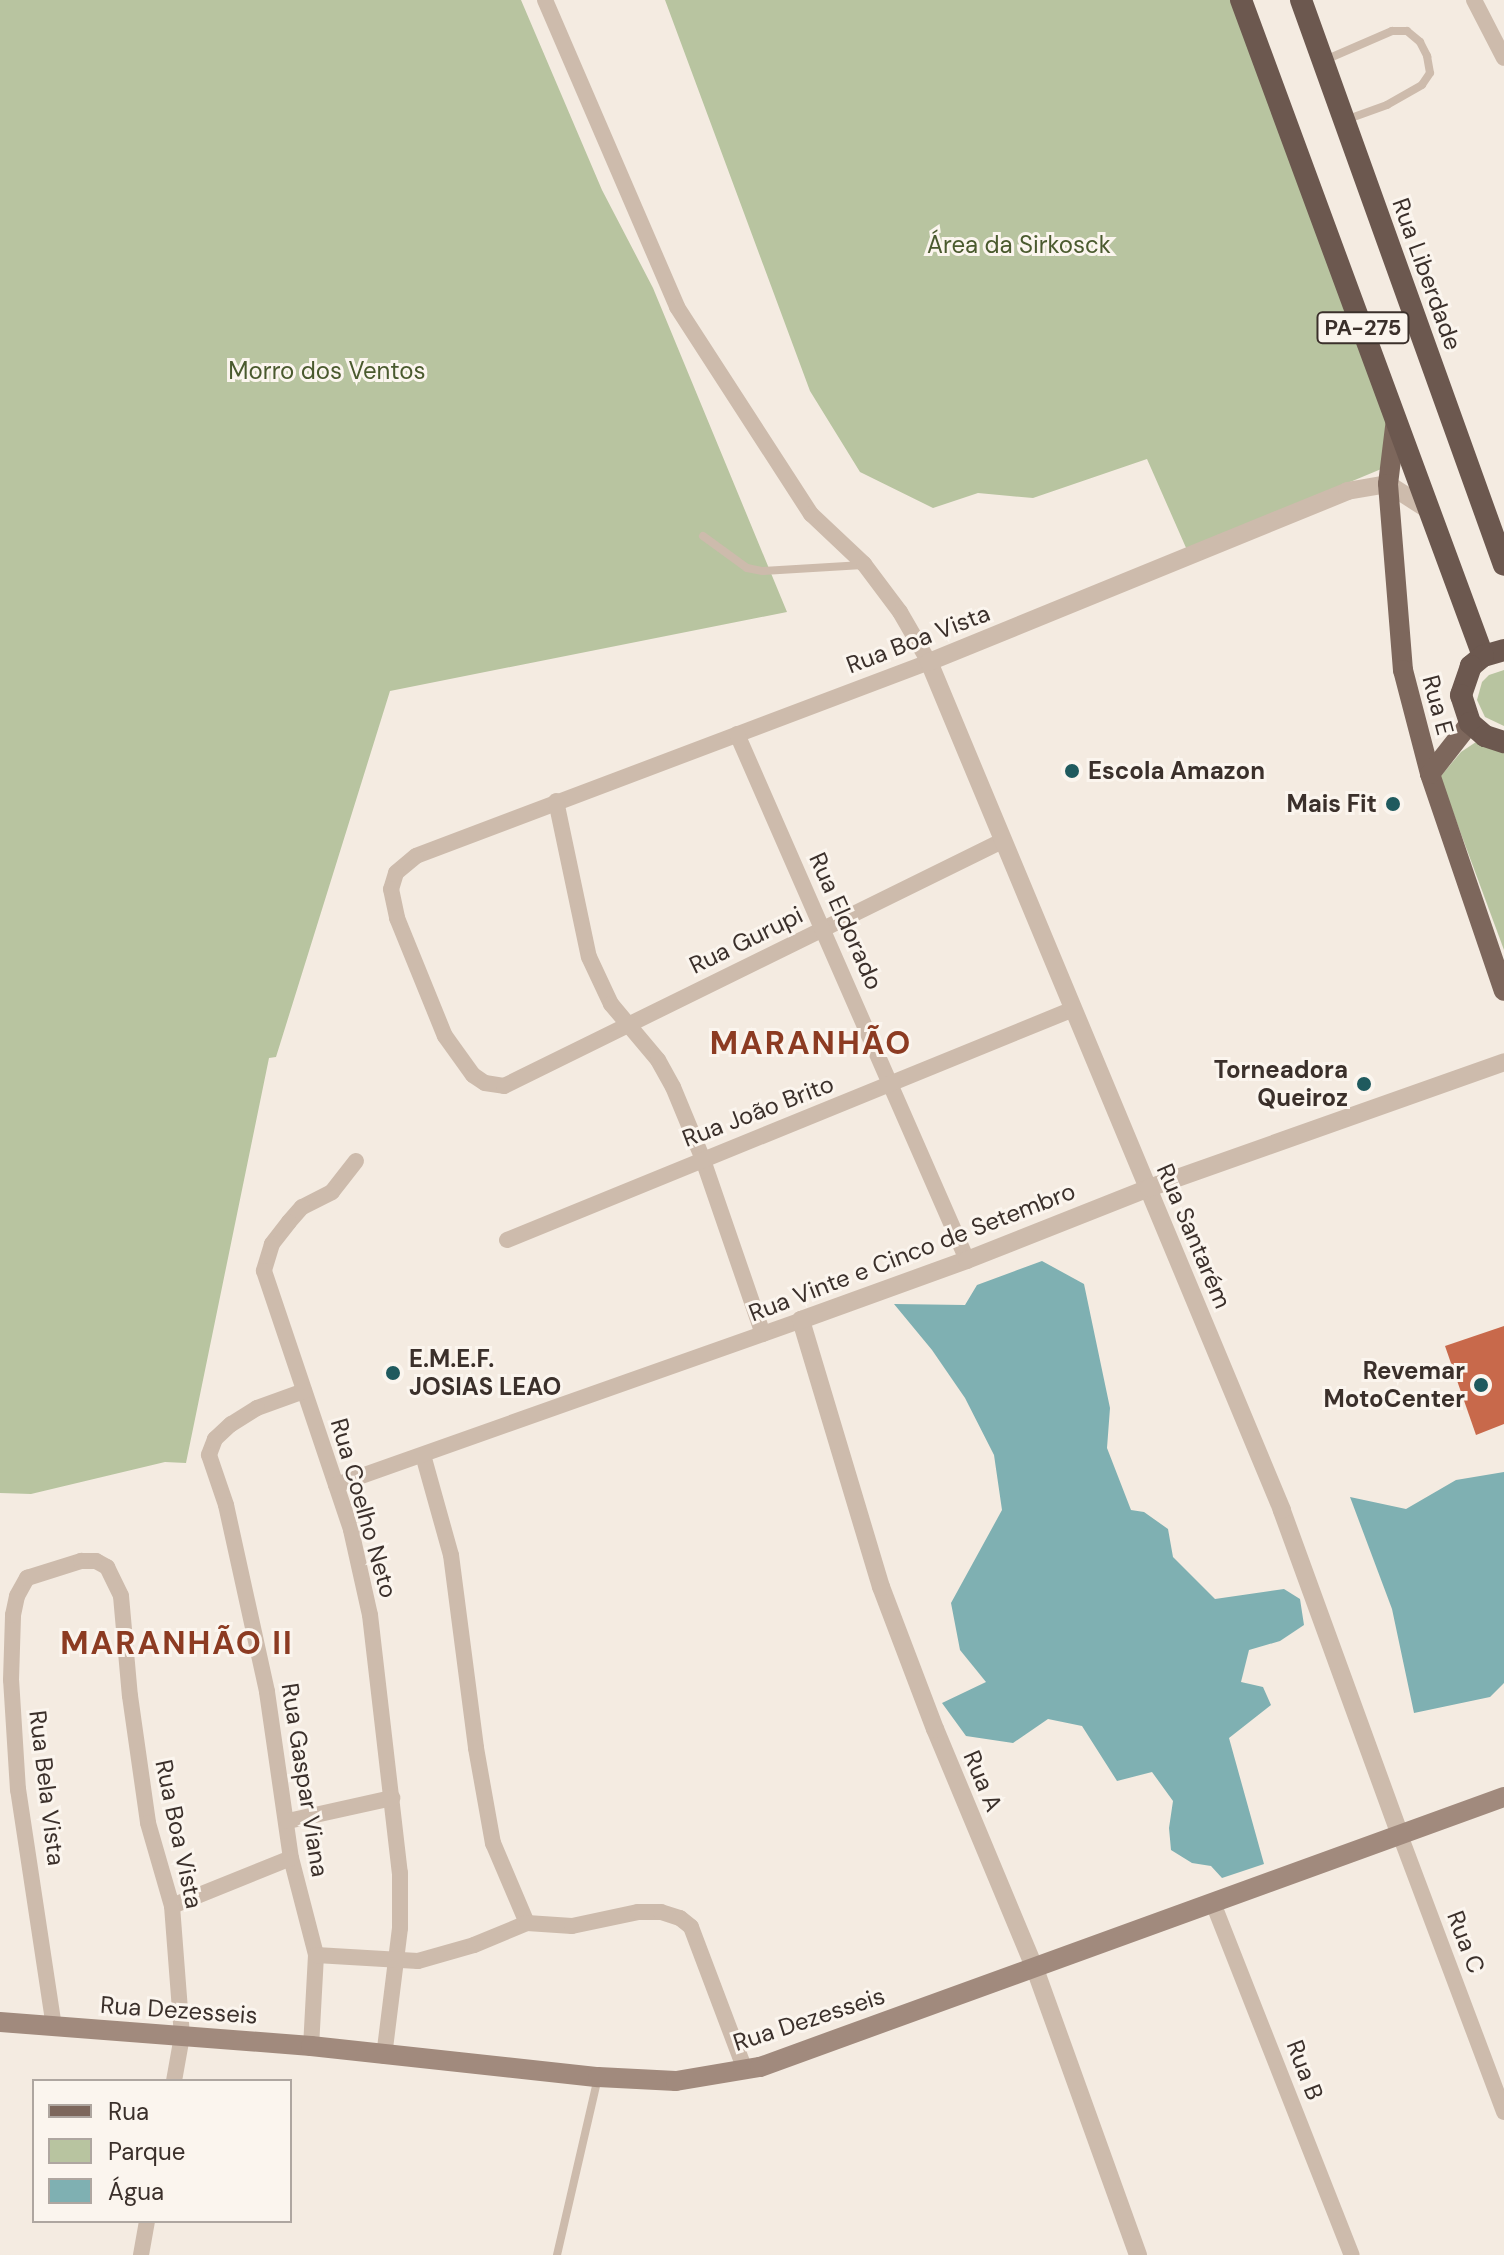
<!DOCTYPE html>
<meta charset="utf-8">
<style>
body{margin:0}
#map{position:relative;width:1504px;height:2255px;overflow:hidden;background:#f4ebe1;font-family:"DM Sans",sans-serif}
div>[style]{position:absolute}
.green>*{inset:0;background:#b8c4a0}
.water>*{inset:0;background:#7fb0b2}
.building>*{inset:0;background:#c8694b}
.service>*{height:8px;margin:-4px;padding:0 4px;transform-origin:4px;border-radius:4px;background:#cdbbac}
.minor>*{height:16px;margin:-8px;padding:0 8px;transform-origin:8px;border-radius:8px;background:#cdbbac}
.tertiary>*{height:18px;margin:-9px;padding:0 9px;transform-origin:9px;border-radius:9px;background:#cdbbac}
.secondary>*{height:20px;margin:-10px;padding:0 10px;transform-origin:10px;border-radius:10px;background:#a18a7d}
.primary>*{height:20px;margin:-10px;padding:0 10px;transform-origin:10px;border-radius:10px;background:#7d675c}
.trunk>*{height:22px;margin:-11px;padding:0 11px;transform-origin:11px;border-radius:11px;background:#6c584f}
.dots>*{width:22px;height:22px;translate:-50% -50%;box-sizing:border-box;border:4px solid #fbf5ee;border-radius:50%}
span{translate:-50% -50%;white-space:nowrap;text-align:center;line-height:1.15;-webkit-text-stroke:6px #fbf5ee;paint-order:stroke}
.shield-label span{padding:2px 6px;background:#fbf5ee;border:2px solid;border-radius:6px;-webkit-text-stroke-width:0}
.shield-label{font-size:22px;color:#3b302b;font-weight:700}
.park-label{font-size:24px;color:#4a5a2e}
.street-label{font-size:24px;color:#3b302b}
.poi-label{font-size:24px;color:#3b302b;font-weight:700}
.left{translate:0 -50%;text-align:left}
.right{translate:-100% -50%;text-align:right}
.district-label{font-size:32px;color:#8c3b22;font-weight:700;letter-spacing:2px}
.legend{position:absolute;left:32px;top:2079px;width:260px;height:144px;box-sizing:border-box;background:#fbf5ee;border:2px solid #aea6a0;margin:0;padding:10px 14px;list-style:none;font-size:24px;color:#3b302b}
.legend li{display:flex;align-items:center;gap:16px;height:40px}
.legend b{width:40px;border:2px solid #aea6a0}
</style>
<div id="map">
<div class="green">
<div style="clip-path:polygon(0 0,521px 0,602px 190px,653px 288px,787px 612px,390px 691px,276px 1057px,269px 1058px,186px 1463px,165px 1462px,31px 1494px,0 1493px)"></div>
<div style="clip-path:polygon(665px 0,1241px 0,1410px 457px,1187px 550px,1147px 459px,1033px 498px,978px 493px,933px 508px,860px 472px,810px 391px)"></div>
<div style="clip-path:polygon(1504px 670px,1504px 726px,1485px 717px,1477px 700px,1482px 682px,1489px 675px)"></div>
<div style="clip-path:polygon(1485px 736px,1504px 742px,1504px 950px,1440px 777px,1461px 752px)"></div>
</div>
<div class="water">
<div style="clip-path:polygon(1042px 1261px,1084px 1284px,1110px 1408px,1107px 1448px,1131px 1510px,1144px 1512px,1168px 1529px,1173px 1557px,1215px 1599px,1284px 1589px,1300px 1599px,1304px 1625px,1280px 1641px,1249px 1650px,1241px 1682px,1263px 1687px,1271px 1705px,1229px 1738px,1264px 1864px,1222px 1878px,1211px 1866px,1192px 1863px,1171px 1850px,1169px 1828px,1173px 1801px,1152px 1772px,1117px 1781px,1082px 1726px,1048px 1719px,1013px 1743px,966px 1736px,942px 1703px,986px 1682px,960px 1650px,951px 1603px,1002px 1510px,994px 1455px,965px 1398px,932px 1350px,894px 1304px,965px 1305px,977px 1285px)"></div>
<div style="clip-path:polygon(1504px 1472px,1504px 1683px,1490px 1697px,1414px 1713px,1392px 1609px,1350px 1497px,1406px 1509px,1456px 1480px)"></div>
</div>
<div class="building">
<div style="clip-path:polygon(1504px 1326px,1504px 1424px,1476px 1435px,1445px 1346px)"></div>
</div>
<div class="service">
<div style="left:1325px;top:60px;width:73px;rotate:-23.4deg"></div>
<div style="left:1392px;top:31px;width:15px"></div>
<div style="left:1407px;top:31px;width:17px;rotate:40deg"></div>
<div style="left:1420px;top:42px;width:16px;rotate:63deg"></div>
<div style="left:1427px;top:56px;width:17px;rotate:80deg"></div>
<div style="left:1430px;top:73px;width:14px;rotate:124deg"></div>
<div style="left:1422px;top:85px;width:40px;rotate:150.3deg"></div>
<div style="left:1387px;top:105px;width:45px;rotate:160.3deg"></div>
<div style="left:703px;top:536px;width:54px;rotate:36deg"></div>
<div style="left:747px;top:568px;width:16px;rotate:11deg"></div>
<div style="left:763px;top:571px;width:100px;rotate:-3.4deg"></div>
<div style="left:557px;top:2255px;width:182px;rotate:-77deg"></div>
</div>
<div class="minor">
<div style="left:545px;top:0;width:334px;rotate:66.7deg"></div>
<div style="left:677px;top:307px;width:247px;rotate:57.1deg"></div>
<div style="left:811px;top:514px;width:73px;rotate:43.3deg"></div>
<div style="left:864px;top:564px;width:60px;rotate:53.1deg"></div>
<div style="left:900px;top:612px;width:58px;rotate:59.9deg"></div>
<div style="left:929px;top:662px;width:548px;rotate:159.29deg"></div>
<div style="left:416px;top:856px;width:26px;rotate:140deg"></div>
<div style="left:396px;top:873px;width:17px;rotate:107deg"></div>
<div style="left:391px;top:889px;width:30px;rotate:78deg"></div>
<div style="left:397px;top:918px;width:127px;rotate:67.9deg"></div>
<div style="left:445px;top:1036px;width:48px;rotate:54.3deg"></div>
<div style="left:473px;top:1075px;width:14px;rotate:34deg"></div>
<div style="left:485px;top:1083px;width:19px;rotate:9deg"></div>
<div style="left:504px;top:1086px;width:555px;rotate:-26.2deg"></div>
<div style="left:1474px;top:0;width:65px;rotate:62.7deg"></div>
<div style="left:737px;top:734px;width:574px;rotate:66.38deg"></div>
<div style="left:556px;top:801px;width:159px;rotate:78.1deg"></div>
<div style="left:589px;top:957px;width:52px;rotate:64.9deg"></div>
<div style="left:611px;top:1004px;width:73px;rotate:50deg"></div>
<div style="left:658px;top:1060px;width:31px;rotate:61deg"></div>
<div style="left:673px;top:1087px;width:76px;rotate:67.5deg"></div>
<div style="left:702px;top:1157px;width:187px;rotate:71deg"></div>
<div style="left:356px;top:1161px;width:39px;rotate:128deg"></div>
<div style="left:332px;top:1192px;width:34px;rotate:153deg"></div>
<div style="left:302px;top:1207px;width:20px;rotate:131deg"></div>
<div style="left:289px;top:1222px;width:28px;rotate:128deg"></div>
<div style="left:272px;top:1244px;width:28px;rotate:107deg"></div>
<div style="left:264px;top:1271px;width:273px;rotate:71.4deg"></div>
<div style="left:351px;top:1530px;width:87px;rotate:77.4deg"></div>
<div style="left:370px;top:1615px;width:260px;rotate:83.4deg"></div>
<div style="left:400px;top:1873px;width:55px;rotate:90deg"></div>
<div style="left:400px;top:1928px;width:129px;rotate:97.1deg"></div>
<div style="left:507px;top:1240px;width:609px;rotate:-22.19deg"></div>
<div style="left:304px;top:1391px;width:50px;rotate:160.1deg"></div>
<div style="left:257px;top:1408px;width:31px;rotate:148deg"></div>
<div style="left:231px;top:1424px;width:22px;rotate:137deg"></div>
<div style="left:215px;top:1439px;width:17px;rotate:111deg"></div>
<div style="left:209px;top:1455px;width:53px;rotate:71.2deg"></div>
<div style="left:226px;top:1505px;width:191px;rotate:77.6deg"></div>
<div style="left:267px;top:1692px;width:168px;rotate:81.8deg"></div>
<div style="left:291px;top:1858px;width:100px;rotate:75.5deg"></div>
<div style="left:316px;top:1955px;width:91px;rotate:93.1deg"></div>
<div style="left:423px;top:1455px;width:104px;rotate:74.4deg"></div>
<div style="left:451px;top:1555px;width:195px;rotate:82.6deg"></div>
<div style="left:476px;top:1748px;width:97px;rotate:79.9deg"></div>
<div style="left:493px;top:1843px;width:87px;rotate:67deg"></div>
<div style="left:336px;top:1485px;width:493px;rotate:-19.5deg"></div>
<div style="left:288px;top:1821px;width:107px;rotate:-12.5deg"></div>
<div style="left:1400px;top:1835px;width:296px;rotate:69.4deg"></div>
<div style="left:1213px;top:1903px;width:378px;rotate:68.5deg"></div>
<div style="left:172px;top:1906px;width:128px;rotate:-22deg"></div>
<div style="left:316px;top:1955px;width:102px;rotate:3.4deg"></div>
<div style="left:418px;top:1961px;width:58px;rotate:-15.9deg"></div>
<div style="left:474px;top:1945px;width:57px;rotate:-22.5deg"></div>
<div style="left:527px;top:1923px;width:45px;rotate:3.8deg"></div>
<div style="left:572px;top:1926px;width:67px;rotate:-12deg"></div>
<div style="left:638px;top:1912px;width:23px"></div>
<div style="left:661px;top:1912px;width:20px;rotate:18deg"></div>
<div style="left:680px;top:1918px;width:14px;rotate:39deg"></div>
<div style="left:691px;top:1927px;width:153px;rotate:69.3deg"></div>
<div style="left:54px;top:2027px;width:240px;rotate:-98.6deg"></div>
<div style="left:18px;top:1790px;width:110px;rotate:-93.6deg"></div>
<div style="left:11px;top:1680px;width:65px;rotate:-88.2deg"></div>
<div style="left:13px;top:1615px;width:19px;rotate:-78deg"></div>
<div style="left:17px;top:1596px;width:21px;rotate:-61deg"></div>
<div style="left:27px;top:1578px;width:57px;rotate:-17.5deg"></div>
<div style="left:81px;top:1561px;width:15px"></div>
<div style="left:96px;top:1561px;width:13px;rotate:29deg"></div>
<div style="left:107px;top:1567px;width:32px;rotate:64deg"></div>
<div style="left:121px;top:1596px;width:100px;rotate:84.9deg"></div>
<div style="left:130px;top:1696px;width:128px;rotate:81.9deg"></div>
<div style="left:148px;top:1823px;width:86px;rotate:73.9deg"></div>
<div style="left:172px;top:1906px;width:130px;rotate:85.6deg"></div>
<div style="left:182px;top:2036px;width:46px;rotate:100.1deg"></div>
<div style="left:141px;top:2255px;width:35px;rotate:-80deg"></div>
</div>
<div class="tertiary">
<div style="left:1400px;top:1835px;width:346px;rotate:-110deg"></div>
<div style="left:1282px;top:1510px;width:919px;rotate:-112.6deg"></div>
<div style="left:929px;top:662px;width:452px;rotate:-22.2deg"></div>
<div style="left:1347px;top:491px;width:42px;rotate:-9.7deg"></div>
<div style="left:1388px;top:484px;width:50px;rotate:32.7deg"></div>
<div style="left:1138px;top:2255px;width:304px;rotate:-109.8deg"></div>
<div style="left:1035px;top:1969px;width:260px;rotate:-112.6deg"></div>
<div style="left:935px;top:1729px;width:152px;rotate:-110.8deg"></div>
<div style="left:881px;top:1587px;width:279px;rotate:-106.7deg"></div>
<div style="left:801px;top:1320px;width:177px;rotate:-19.9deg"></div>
<div style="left:967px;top:1260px;width:196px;rotate:-21.6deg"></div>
<div style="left:1149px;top:1188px;width:377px;rotate:-19.5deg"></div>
</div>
<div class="secondary">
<div style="left:0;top:2022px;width:312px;rotate:4.4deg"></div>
<div style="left:311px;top:2046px;width:289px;rotate:6.2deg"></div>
<div style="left:598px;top:2077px;width:78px;rotate:2.9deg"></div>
<div style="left:676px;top:2081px;width:85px;rotate:-9.5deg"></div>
<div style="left:760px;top:2067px;width:791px;rotate:-19.95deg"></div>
</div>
<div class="primary">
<div style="left:1396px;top:419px;width:65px;rotate:97deg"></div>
<div style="left:1388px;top:484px;width:187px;rotate:85.4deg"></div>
<div style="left:1403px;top:670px;width:107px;rotate:75.4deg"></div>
<div style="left:1430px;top:774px;width:229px;rotate:71.2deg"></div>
<div style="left:1430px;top:774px;width:65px;rotate:-51.9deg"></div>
</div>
<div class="trunk">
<div style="left:1241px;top:0;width:699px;rotate:69.75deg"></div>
<div style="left:1301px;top:0;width:600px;rotate:70.24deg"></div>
<div style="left:1504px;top:650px;width:22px;rotate:164deg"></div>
<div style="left:1483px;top:656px;width:16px;rotate:140deg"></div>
<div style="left:1471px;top:666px;width:31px;rotate:109deg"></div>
<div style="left:1461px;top:695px;width:29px;rotate:72deg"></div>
<div style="left:1470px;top:723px;width:20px;rotate:41deg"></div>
<div style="left:1485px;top:736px;width:20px;rotate:18deg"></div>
</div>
<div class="dots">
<div style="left:1072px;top:771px;background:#1f5a5e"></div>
<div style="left:1393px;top:804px;background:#1f5a5e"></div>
<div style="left:1364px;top:1084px;background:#1f5a5e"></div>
<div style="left:393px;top:1373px;background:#1f5a5e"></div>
<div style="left:1481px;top:1385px;background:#1f5a5e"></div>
</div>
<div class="shield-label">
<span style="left:1363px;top:328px">PA-275</span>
</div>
<div class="park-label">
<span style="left:1019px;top:245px">Área da Sirkosck</span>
<span style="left:327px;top:371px">Morro dos Ventos</span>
</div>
<div class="street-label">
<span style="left:1427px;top:274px;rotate:70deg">Rua Liberdade</span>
<span style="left:918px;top:639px;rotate:-21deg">Rua Boa Vista</span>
<span style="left:1438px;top:705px;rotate:75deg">Rua E</span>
<span style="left:846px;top:921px;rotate:66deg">Rua Eldorado</span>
<span style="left:746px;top:940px;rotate:-26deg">Rua Gurupi</span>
<span style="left:758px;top:1111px;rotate:-21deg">Rua João Brito</span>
<span style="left:1194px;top:1236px;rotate:67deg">Rua Santarém</span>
<span style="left:912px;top:1252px;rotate:-21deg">Rua Vinte e Cinco de Setembro</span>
<span style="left:364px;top:1508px;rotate:74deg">Rua Coelho Neto</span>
<span style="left:305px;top:1780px;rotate:81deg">Rua Gaspar Viana</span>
<span style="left:983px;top:1781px;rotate:67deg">Rua A</span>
<span style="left:47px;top:1788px;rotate:83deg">Rua Bela Vista</span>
<span style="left:179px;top:1834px;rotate:78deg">Rua Boa Vista</span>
<span style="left:1466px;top:1942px;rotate:69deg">Rua C</span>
<span style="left:179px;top:2010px;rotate:4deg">Rua Dezesseis</span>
<span style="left:809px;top:2019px;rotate:-18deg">Rua Dezesseis</span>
<span style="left:1305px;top:2070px;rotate:69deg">Rua B</span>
</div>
<div class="poi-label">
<span class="left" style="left:1088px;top:771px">Escola Amazon</span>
<span class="right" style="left:1377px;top:804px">Mais Fit</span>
<span class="right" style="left:1348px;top:1084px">Torneadora<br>Queiroz</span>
<span class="left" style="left:409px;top:1373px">E.M.E.F.<br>JOSIAS LEAO</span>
<span class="right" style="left:1465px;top:1385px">Revemar<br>MotoCenter</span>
</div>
<div class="district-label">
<span style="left:811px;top:1043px">MARANHÃO</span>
<span style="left:177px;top:1643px">MARANHÃO II</span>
</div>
<ul class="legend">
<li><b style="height:10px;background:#7d675c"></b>Rua</li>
<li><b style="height:22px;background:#b8c4a0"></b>Parque</li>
<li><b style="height:22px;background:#7fb0b2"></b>Água</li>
</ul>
</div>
